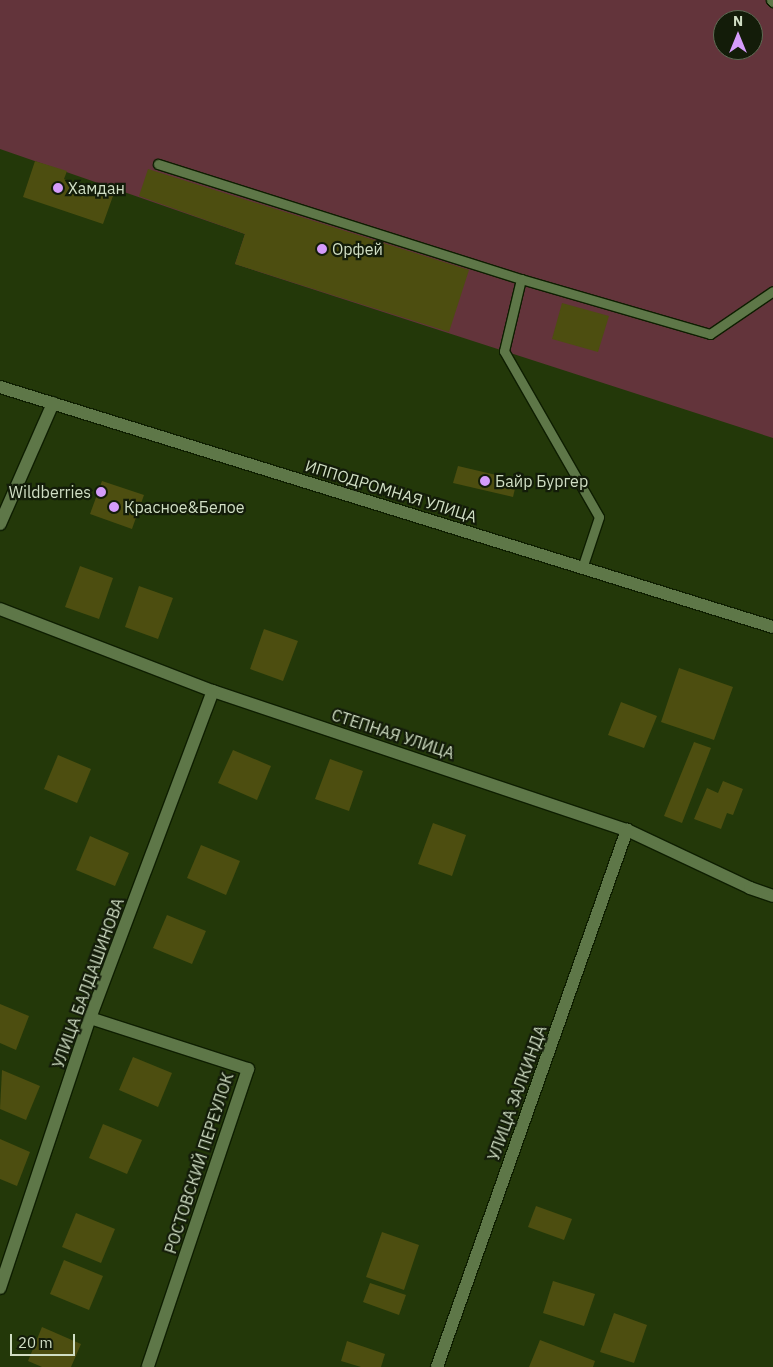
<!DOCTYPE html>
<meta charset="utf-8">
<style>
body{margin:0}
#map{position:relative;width:773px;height:1367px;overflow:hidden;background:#233809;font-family:"IBM Plex Sans",sans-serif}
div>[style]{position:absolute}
.green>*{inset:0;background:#63343b}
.building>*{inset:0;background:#4d4e10}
.roads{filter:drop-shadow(1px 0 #0e1e00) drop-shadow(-1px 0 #0e1e00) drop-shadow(0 1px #0e1e00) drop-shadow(0 -1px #0e1e00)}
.service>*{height:9px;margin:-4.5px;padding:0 4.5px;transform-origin:4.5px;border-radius:4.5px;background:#5e7748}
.minor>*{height:12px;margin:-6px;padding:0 6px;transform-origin:6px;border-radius:6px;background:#5e7748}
.secondary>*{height:12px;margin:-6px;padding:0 6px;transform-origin:6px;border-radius:6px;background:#5e7748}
.dots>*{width:14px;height:14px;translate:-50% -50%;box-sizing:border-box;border:2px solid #131c09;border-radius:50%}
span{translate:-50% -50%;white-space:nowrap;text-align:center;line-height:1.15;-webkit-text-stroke:4.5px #131c09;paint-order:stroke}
.poi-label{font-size:16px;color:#d0dec4}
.left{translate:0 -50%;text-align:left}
.right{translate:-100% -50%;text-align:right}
.street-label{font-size:16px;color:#d0dec4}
.north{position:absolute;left:713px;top:10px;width:50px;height:50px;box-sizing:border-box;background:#131c09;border:1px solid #5f6a54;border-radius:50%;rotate:0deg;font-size:14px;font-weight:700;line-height:20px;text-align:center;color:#d0dec4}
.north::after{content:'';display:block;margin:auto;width:18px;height:22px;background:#d59cfb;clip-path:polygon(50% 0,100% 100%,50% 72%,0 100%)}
.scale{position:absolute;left:10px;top:1334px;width:65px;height:22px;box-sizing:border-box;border:2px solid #d0dec4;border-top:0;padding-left:6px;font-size:15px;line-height:18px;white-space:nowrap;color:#d0dec4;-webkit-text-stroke:4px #131c09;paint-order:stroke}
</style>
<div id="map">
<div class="green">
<div style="clip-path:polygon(evenodd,0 0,773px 0,773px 438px,235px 264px,245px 234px,0 149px,0 0,723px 20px,753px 20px,753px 50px,723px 50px,723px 20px)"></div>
</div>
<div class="building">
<div style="clip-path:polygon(35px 161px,67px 171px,64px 179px,113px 196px,103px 224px,23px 197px)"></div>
<div style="clip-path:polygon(148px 169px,469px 270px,449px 332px,235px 264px,245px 234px,139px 196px)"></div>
<div style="clip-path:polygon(562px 303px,609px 316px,598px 352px,552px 339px)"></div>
<div style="clip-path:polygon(458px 466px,517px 480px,513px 497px,453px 483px)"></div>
<div style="clip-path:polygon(102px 481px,144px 495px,132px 529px,90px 514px)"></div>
<div style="clip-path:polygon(80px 566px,113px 578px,99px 619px,65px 607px)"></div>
<div style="clip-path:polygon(139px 586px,173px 598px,158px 639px,125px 627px)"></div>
<div style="clip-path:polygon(264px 629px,298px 641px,283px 681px,250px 669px)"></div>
<div style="clip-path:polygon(679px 668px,733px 687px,714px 740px,661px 722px)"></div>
<div style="clip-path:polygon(621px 702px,657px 716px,644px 748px,608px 735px)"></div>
<div style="clip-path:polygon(694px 742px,711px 748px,682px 823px,664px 816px)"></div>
<div style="clip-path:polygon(233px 750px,271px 766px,257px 800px,218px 783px)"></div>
<div style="clip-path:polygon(58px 755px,91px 769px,77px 803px,44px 789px)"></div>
<div style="clip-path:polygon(330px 759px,363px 771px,349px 811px,315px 799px)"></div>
<div style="clip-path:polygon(723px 781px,743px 789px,733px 815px,727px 813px,721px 829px,694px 819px,707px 788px,718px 793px)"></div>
<div style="clip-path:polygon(433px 823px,466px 835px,452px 876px,418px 864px)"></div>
<div style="clip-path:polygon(90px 836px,129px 853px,115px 886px,76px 870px)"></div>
<div style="clip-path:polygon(201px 845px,240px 861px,226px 895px,187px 878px)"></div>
<div style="clip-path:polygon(167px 915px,206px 931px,192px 964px,153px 948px)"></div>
<div style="clip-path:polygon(0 1004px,29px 1016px,16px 1050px,0 1043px)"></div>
<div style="clip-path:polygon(133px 1057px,172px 1073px,158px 1107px,119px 1090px)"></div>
<div style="clip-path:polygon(2px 1070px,40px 1086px,26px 1120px,0 1109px)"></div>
<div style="clip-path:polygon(103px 1124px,142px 1140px,127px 1174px,89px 1158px)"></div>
<div style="clip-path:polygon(0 1139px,30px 1152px,17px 1186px,0 1179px)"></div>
<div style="clip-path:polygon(536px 1206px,572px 1219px,564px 1240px,528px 1227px)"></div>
<div style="clip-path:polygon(76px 1213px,115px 1229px,101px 1263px,62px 1247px)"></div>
<div style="clip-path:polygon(382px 1232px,419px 1245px,404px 1290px,366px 1277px)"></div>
<div style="clip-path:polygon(64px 1260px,103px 1276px,89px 1310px,50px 1294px)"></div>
<div style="clip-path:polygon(553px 1281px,595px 1294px,584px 1326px,543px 1313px)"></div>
<div style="clip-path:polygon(370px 1283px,406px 1295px,399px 1315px,363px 1302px)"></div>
<div style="clip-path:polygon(614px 1313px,647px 1325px,634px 1363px,600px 1352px)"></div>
<div style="clip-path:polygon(42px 1327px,81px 1344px,71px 1367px,42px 1367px,28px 1361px)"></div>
<div style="clip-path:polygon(540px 1340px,595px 1361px,593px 1367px,529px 1367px)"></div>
<div style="clip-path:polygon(347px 1341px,385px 1354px,381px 1367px,361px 1367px,341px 1361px)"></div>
</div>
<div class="roads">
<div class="service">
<div style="left:771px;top:0;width:3px;rotate:45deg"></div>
<div style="left:158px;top:164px;width:381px;rotate:17.6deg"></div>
<div style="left:521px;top:279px;width:74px;rotate:103.3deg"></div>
<div style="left:504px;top:351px;width:191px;rotate:60.2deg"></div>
<div style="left:599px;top:517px;width:54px;rotate:108.4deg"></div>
<div style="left:521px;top:279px;width:197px;rotate:16.2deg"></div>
<div style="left:710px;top:334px;width:76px;rotate:-34.3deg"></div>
</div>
<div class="minor">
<div style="left:0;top:524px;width:132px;rotate:-66.3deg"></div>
<div style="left:0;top:609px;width:228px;rotate:21.1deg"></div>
<div style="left:213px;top:691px;width:437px;rotate:18.6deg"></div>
<div style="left:627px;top:830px;width:136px;rotate:25.2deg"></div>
<div style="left:750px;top:888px;width:24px;rotate:19deg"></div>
<div style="left:90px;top:1018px;width:166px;rotate:17.9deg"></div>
<div style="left:248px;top:1069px;width:314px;rotate:108.6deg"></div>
<div style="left:0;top:1288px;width:285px;rotate:-71.6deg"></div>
<div style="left:90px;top:1018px;width:349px;rotate:-69.4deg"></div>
<div style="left:437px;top:1367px;width:570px;rotate:-70.52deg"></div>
</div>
<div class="secondary">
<div style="left:0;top:387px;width:809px;rotate:17.25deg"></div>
</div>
</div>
<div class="dots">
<div style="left:58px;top:188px;background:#d59cfb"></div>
<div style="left:322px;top:249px;background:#d59cfb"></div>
<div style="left:485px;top:481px;background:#d59cfb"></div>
<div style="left:101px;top:492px;background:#d59cfb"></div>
<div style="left:114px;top:507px;background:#d59cfb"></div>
</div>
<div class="poi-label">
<span class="left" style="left:68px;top:188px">Хамдан</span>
<span class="left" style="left:332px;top:249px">Орфей</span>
<span class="left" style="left:495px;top:481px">Байр Бургер</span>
<span class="right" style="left:91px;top:492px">Wildberries</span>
<span class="left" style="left:124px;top:507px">Красное&amp;Белое</span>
</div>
<div class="street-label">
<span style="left:391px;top:491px;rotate:17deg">ИППОДРОМНАЯ УЛИЦА</span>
<span style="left:393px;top:734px;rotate:18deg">СТЕПНАЯ УЛИЦА</span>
<span style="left:88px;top:983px;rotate:-70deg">УЛИЦА БАЛДАШИНОВА</span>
<span style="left:517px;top:1093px;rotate:-70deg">УЛИЦА ЗАЛКИНДА</span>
<span style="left:199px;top:1163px;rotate:-72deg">РОСТОВСКИЙ ПЕРЕУЛОК</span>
</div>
<div class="north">N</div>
<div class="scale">20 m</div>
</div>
